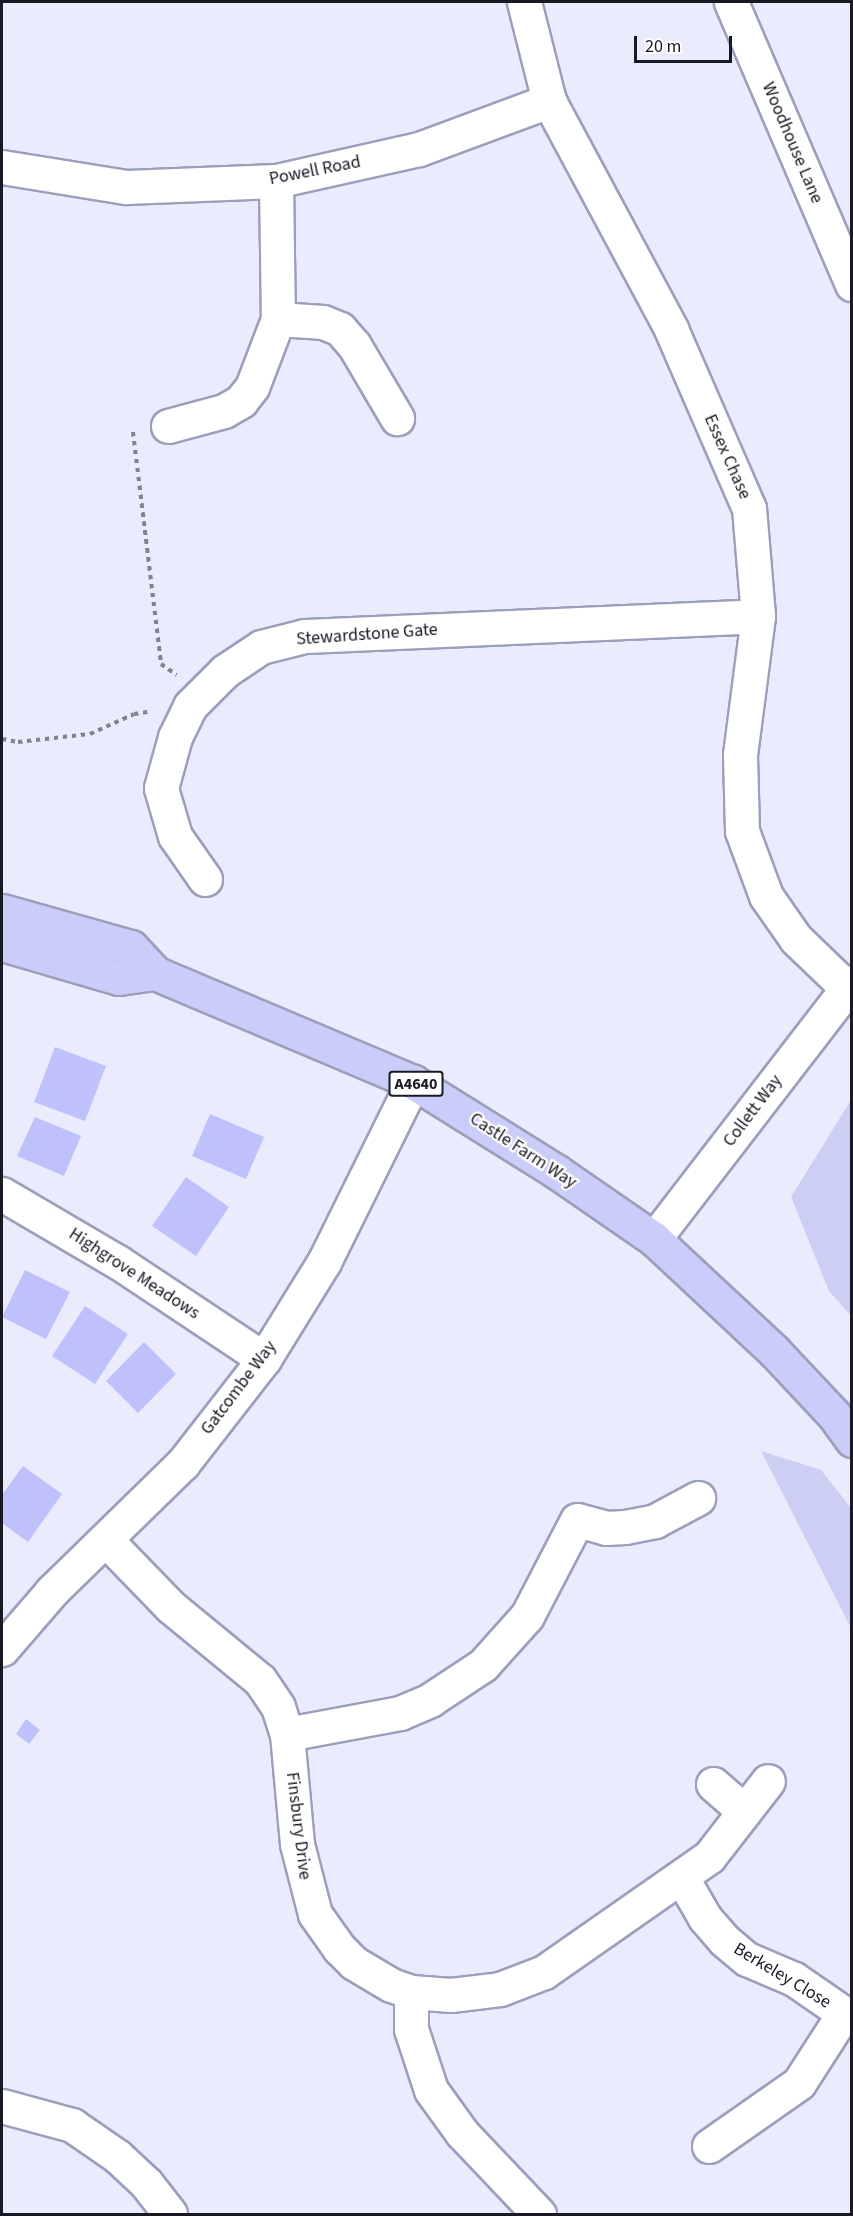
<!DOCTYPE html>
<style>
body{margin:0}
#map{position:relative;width:853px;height:2216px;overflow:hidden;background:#eaecfe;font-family:"Source Sans 3",sans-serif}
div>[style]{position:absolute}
.green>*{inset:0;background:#cccef4}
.building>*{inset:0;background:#bec1fc}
.path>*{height:4px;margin-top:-2px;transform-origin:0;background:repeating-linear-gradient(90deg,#818290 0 4.5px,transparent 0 9px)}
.roads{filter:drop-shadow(2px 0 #9c9fbb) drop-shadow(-2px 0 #9c9fbb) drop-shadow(0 2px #9c9fbb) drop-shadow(0 -2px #9c9fbb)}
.minor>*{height:33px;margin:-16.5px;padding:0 16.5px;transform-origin:16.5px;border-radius:16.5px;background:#fff}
.major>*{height:33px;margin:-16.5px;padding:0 16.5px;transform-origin:16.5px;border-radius:16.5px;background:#caccf9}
span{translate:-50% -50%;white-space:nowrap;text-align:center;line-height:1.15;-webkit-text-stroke:4.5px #fff;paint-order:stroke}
.shield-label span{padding:2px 4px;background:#fff;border:2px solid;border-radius:4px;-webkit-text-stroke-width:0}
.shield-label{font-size:16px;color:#191924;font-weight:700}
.street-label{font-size:18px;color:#191924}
.frame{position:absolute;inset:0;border:3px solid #191924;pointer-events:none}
.scale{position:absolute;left:634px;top:36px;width:98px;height:27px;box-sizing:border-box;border:3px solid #191924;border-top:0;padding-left:8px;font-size:18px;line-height:21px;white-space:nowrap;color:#191924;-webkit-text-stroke:4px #fff;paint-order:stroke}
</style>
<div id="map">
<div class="green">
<div style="clip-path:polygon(851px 1100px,851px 1316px,829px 1291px,791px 1197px)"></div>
<div style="clip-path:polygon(761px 1451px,821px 1470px,851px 1508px,851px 1628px)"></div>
</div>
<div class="building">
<div style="clip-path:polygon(55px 1047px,106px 1066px,85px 1121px,34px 1102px)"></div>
<div style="clip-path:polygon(210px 1114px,264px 1137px,246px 1179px,192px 1156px)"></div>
<div style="clip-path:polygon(35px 1117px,81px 1136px,64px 1176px,17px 1156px)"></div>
<div style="clip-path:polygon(186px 1177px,229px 1207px,196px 1256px,152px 1226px)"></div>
<div style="clip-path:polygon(25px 1270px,70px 1292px,46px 1339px,2px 1317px)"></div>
<div style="clip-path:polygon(85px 1306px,128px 1334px,95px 1384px,52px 1356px)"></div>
<div style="clip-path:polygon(144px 1342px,176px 1374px,138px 1413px,106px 1381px)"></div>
<div style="clip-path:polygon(23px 1466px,62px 1494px,28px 1542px,2px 1523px,2px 1495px)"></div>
<div style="clip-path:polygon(26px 1719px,40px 1730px,29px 1744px,16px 1734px)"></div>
</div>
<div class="path">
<div style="left:133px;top:432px;width:234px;rotate:83.1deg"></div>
<div style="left:161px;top:664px;width:19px;rotate:35deg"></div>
<div style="left:2px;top:739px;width:16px;rotate:11deg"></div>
<div style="left:18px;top:742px;width:72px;rotate:-6.3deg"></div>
<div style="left:90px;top:734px;width:48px;rotate:-24.4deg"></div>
<div style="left:134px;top:714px;width:18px;rotate:-9deg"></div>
</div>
<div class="roads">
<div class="minor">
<div style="left:524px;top:2px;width:102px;rotate:75.8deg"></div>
<div style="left:549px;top:101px;width:259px;rotate:61.8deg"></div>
<div style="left:671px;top:329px;width:195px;rotate:66.5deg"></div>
<div style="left:749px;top:508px;width:108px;rotate:85.2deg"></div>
<div style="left:758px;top:616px;width:140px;rotate:97.4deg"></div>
<div style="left:740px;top:755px;width:76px;rotate:88.5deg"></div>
<div style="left:742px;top:831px;width:69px;rotate:69.7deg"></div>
<div style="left:766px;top:896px;width:52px;rotate:55.1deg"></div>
<div style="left:796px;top:939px;width:71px;rotate:43.9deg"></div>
<div style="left:731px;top:2px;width:307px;rotate:66.8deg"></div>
<div style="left:2px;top:167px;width:126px;rotate:9.2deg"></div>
<div style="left:126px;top:187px;width:150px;rotate:-2.3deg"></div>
<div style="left:276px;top:181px;width:147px;rotate:-12.6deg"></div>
<div style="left:419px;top:149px;width:139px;rotate:-20.3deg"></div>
<div style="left:276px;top:181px;width:138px;rotate:89.2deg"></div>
<div style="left:278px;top:319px;width:45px;rotate:3.8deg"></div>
<div style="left:323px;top:322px;width:18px;rotate:22deg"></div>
<div style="left:340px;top:329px;width:21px;rotate:49deg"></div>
<div style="left:354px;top:345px;width:85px;rotate:59.5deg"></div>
<div style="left:168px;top:426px;width:58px;rotate:-15deg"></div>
<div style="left:224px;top:411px;width:20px;rotate:-30deg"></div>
<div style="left:241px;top:401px;width:18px;rotate:-52deg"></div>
<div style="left:252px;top:387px;width:73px;rotate:-69.1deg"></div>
<div style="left:205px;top:879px;width:52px;rotate:-124.9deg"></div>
<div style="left:175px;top:836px;width:50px;rotate:-106.3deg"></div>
<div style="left:161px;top:788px;width:53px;rotate:-74.6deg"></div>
<div style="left:175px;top:737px;width:34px;rotate:-64deg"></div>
<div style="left:190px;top:706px;width:49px;rotate:-45deg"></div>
<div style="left:225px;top:671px;width:43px;rotate:-33.7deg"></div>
<div style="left:261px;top:647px;width:45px;rotate:-14deg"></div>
<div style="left:305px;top:636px;width:453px;rotate:-2.5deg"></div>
<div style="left:2px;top:1194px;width:134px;rotate:30.4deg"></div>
<div style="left:118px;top:1262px;width:175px;rotate:33.6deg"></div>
<div style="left:654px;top:1239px;width:324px;rotate:-52.4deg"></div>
<div style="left:106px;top:1540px;width:93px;rotate:45.9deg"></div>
<div style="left:171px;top:1607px;width:115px;rotate:39.4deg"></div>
<div style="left:260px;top:1680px;width:32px;rotate:56deg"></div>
<div style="left:278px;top:1707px;width:28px;rotate:72deg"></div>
<div style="left:287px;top:1734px;width:110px;rotate:84.8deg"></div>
<div style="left:297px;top:1844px;width:72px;rotate:75.6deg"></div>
<div style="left:315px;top:1914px;width:42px;rotate:54.8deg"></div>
<div style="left:339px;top:1948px;width:21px;rotate:45deg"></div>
<div style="left:354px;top:1963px;width:43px;rotate:30.7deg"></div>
<div style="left:391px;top:1985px;width:21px;rotate:19deg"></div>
<div style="left:411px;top:1992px;width:40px;rotate:4.3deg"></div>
<div style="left:451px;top:1995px;width:49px;rotate:-7deg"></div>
<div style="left:500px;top:1989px;width:47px;rotate:-21.1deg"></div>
<div style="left:544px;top:1972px;width:201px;rotate:-34.9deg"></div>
<div style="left:709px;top:1857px;width:96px;rotate:-52.2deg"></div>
<div style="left:2px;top:1649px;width:77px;rotate:-49.2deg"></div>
<div style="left:52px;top:1591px;width:183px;rotate:-44.3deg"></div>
<div style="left:183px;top:1463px;width:132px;rotate:-52.1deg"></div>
<div style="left:264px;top:1359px;width:114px;rotate:-58.3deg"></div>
<div style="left:324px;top:1262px;width:201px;rotate:-63.7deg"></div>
<div style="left:287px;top:1734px;width:115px;rotate:-10.5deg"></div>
<div style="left:400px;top:1713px;width:33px;rotate:-23deg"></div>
<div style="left:430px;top:1700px;width:64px;rotate:-33.4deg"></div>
<div style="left:483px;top:1665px;width:66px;rotate:-48.1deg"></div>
<div style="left:527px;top:1616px;width:108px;rotate:-62.5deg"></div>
<div style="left:577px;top:1520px;width:30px;rotate:15deg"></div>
<div style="left:606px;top:1528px;width:19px;rotate:-3deg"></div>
<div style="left:625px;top:1527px;width:31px;rotate:-11deg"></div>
<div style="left:655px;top:1521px;width:49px;rotate:-28.1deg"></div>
<div style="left:713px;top:1784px;width:40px;rotate:41deg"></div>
<div style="left:682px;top:1878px;width:46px;rotate:60.1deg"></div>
<div style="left:705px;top:1918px;width:29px;rotate:49deg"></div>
<div style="left:724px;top:1940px;width:30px;rotate:40deg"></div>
<div style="left:747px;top:1959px;width:51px;rotate:23.1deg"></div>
<div style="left:794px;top:1979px;width:70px;rotate:34.6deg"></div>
<div style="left:411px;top:1992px;width:37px;rotate:90deg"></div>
<div style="left:411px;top:2029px;width:64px;rotate:71.8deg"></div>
<div style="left:431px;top:2090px;width:53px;rotate:54.2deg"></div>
<div style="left:462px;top:2133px;width:112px;rotate:46.5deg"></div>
<div style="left:2px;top:2106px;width:73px;rotate:15.2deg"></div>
<div style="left:72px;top:2125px;width:55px;rotate:34.6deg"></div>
<div style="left:117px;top:2156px;width:40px;rotate:43deg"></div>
<div style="left:146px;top:2183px;width:39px;rotate:52deg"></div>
<div style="left:709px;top:2146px;width:110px;rotate:-35deg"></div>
<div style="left:799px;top:2083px;width:83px;rotate:-57.3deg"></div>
</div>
<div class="major">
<div style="left:2px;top:911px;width:134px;rotate:15.6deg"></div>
<div style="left:131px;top:947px;width:35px;rotate:47deg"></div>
<div style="left:155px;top:973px;width:280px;rotate:22.9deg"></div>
<div style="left:413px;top:1082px;width:170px;rotate:32deg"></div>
<div style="left:557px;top:1172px;width:118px;rotate:34.6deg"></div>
<div style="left:654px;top:1239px;width:164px;rotate:43deg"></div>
<div style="left:774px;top:1351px;width:88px;rotate:46.8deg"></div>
<div style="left:834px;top:1415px;width:31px;rotate:54deg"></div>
<div style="left:2px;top:944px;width:122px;rotate:16.2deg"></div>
<div style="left:119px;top:978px;width:36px;rotate:-8deg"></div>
</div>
</div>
<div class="shield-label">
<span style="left:416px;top:1084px">A4640</span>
</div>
<div class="street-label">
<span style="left:792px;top:143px;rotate:67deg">Woodhouse Lane</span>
<span style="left:315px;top:171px;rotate:-11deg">Powell Road</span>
<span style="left:727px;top:457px;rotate:66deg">Essex Chase</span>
<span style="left:367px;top:635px;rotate:-4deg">Stewardstone Gate</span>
<span style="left:753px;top:1111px;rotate:-53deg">Collett Way</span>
<span style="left:523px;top:1151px;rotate:33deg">Castle Farm Way</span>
<span style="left:134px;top:1274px;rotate:33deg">Highgrove Meadows</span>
<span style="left:239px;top:1388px;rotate:-53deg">Gatcombe Way</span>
<span style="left:298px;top:1826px;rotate:83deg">Finsbury Drive</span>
<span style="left:782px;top:1976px;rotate:31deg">Berkeley Close</span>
</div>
<div class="frame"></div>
<div class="scale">20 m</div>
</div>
